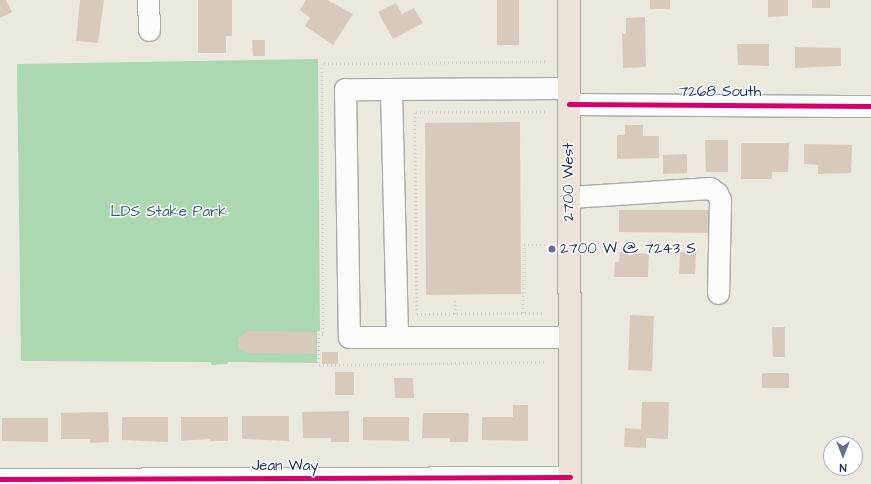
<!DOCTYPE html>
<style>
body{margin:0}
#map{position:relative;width:871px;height:484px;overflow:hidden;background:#ebe9de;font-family:"Architects Daughter",sans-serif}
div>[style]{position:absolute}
.green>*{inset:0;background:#abd7b1}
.building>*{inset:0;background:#d7cabb}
.path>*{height:2.5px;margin-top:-1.25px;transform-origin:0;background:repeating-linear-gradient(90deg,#cccdce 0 1px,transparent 0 4px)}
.roads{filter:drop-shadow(1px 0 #a8aaa9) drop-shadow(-1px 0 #a8aaa9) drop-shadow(0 1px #a8aaa9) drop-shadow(0 -1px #a8aaa9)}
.minor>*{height:21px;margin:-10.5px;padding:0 10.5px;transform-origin:10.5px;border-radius:10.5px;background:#fcfcfa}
.major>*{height:22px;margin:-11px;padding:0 11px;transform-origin:11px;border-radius:11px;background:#ebe3d8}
.cycleway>*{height:5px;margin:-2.5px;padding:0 2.5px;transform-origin:2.5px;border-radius:2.5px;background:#d6006c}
.dots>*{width:11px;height:11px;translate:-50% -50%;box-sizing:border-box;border:2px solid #fff;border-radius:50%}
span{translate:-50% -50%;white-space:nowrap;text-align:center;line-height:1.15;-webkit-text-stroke:3px #fff;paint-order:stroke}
.street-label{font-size:15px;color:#1b2f5e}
.park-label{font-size:15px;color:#365d6c}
.poi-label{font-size:15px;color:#1b2f5e}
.left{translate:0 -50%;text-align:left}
.north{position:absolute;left:823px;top:436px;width:40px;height:40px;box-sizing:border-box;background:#fff;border:1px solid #a4acbf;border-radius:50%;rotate:180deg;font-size:11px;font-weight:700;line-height:16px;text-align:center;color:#1b2f5e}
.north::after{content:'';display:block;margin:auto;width:14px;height:18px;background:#64708b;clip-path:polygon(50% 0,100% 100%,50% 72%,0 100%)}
</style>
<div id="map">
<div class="green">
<div style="clip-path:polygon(318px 59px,320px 331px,317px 331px,317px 363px,228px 362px,227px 364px,211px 365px,211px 362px,21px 361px,17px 64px)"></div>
</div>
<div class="building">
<div style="clip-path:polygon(0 0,6px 0,12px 12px,0 18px)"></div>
<div style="clip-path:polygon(80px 0,104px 0,98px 43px,76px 41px)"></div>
<div style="clip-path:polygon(198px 0,232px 0,232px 36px,226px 36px,226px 53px,198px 53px)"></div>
<div style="clip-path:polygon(306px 0,327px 0,353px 14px,333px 45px,305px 26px,310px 18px,300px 10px)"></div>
<div style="clip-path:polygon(497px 0,519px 0,519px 45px,497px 45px)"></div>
<div style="clip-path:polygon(650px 0,670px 0,670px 9px,650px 9px)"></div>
<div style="clip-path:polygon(768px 0,788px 0,788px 16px,768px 17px)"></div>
<div style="clip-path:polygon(812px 0,830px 0,830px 8px,812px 8px)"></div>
<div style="clip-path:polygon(396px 3px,402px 14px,414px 8px,423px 23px,393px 39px,378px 12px)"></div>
<div style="clip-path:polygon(645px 17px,646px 67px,623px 68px,622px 34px,626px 34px,626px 18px)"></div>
<div style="clip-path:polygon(252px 40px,265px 40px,265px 56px,253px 56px)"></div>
<div style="clip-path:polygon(737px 44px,769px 44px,769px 66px,738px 65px)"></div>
<div style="clip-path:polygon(795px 47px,841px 48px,841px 66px,795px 68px)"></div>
<div style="clip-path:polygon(520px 122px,521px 294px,426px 295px,425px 123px)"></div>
<div style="clip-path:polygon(625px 125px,643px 125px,643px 136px,659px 136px,659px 158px,617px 159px,617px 135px,625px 135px)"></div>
<div style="clip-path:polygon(705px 140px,728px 140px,728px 172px,706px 172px)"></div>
<div style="clip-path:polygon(741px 143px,789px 143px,788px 172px,772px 172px,772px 179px,741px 179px)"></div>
<div style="clip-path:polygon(804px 144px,852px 145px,851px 173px,818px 174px,818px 165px,804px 164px)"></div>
<div style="clip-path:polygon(687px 154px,687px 173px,663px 174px,663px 155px)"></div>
<div style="clip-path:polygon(619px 210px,711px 210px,711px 233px,619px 232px)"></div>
<div style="clip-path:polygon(620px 252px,649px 254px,648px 277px,614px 277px,615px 262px,619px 262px)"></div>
<div style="clip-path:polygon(680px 252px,696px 253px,695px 274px,679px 274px)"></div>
<div style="clip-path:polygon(630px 315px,654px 316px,652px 371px,628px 370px)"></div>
<div style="clip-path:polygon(772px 327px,785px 327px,785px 357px,773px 357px)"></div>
<div style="clip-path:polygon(248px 331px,316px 332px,315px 354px,247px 353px,239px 348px,238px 338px)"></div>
<div style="clip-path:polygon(322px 352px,338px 352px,338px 364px,322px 364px)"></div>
<div style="clip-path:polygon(335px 372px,354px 372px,354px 395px,335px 395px)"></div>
<div style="clip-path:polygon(762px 373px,789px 373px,789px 388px,762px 388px)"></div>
<div style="clip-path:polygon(394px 378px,413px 378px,414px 398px,395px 398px)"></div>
<div style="clip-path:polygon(642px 402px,669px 402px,668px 439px,646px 438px,646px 448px,624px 447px,625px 428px,641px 429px)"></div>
<div style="clip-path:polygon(513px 405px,528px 405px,528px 441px,482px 440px,482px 417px,513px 417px)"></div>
<div style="clip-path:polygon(349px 411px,349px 442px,331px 442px,331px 438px,303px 438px,302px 412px)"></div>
<div style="clip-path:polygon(108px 412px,109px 442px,90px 443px,90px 439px,61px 439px,61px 413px)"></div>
<div style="clip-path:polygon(423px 413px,469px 413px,468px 442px,450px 442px,450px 438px,422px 438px)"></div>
<div style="clip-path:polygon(242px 416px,289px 416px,289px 441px,242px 439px)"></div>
<div style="clip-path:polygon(122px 417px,168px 417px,168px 442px,122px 440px)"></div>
<div style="clip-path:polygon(181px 417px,228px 417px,228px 441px,210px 441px,210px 439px,181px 441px)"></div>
<div style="clip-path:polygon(363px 417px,409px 417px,409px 441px,363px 440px)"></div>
<div style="clip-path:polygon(2px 418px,48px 418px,48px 442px,2px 441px)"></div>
</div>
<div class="path">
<div style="left:545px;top:62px;width:223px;rotate:179.5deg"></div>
<div style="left:322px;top:64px;width:271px;rotate:89.8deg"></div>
<div style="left:323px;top:335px;width:4px;rotate:-166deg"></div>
<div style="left:319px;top:334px;width:31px;rotate:90deg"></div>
<div style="left:319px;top:365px;width:226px;rotate:-0.8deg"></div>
<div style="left:545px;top:112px;width:130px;rotate:179.6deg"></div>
<div style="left:415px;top:113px;width:201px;rotate:89.4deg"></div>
<div style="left:417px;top:314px;width:128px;rotate:-0.4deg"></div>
<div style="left:523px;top:313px;width:68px;rotate:-89.2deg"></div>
<div style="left:524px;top:245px;width:21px"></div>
<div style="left:455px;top:314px;width:13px;rotate:-90deg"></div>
</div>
<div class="roads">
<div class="minor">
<div style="left:148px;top:0;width:30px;rotate:88deg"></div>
<div style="left:569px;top:88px;width:224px;rotate:179.7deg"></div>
<div style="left:345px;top:89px;width:248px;rotate:89.1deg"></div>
<div style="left:349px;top:337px;width:221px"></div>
<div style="left:391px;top:89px;width:248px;rotate:88.6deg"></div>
<div style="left:569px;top:104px;width:302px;rotate:0.4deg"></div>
<div style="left:570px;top:197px;width:140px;rotate:-3.7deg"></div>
<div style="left:710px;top:188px;width:9px;rotate:36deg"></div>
<div style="left:717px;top:193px;width:8px;rotate:67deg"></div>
<div style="left:720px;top:200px;width:93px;rotate:91.2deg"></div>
<div style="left:0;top:479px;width:570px;rotate:-0.2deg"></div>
</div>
<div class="major">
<div style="left:569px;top:0;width:484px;rotate:89.9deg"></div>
</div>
</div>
<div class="cycleway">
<div style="left:569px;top:104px;width:302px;rotate:0.4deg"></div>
<div style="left:0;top:479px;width:570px;rotate:-0.2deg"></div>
</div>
<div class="dots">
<div style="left:552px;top:249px;background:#64708b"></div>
</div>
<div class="street-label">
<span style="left:720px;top:92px">7268 South</span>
<span style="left:569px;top:182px;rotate:-90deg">2700 West</span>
<span style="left:285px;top:466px">Jean Way</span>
</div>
<div class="park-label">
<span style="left:169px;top:212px">LDS Stake Park</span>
</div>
<div class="poi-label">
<span class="left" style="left:560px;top:249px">2700 W @ 7243 S</span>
</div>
<div class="north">N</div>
</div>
